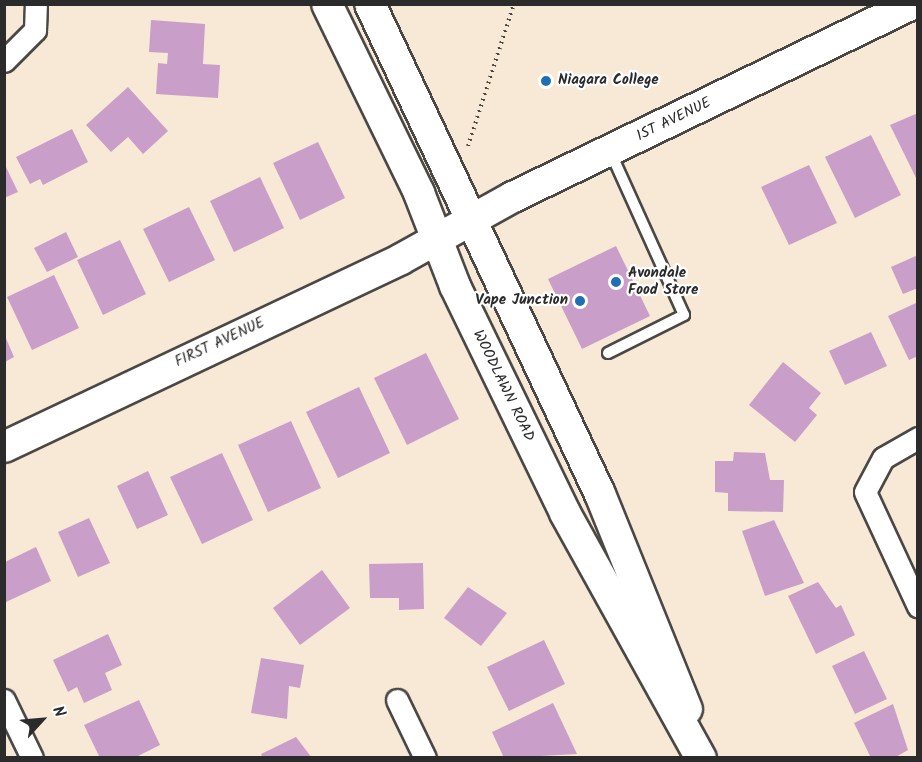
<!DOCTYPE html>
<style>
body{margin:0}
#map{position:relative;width:922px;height:762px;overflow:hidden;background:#f7e9d6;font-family:Kalam,sans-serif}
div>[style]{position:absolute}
.building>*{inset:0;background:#c99ec9}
.path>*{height:4px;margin-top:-2px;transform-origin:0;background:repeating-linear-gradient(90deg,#4a4845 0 1.5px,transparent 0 6px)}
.roads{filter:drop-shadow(2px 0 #4a4845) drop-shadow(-2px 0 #4a4845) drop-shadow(0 2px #4a4845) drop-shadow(0 -2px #4a4845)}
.lane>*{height:10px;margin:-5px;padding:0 5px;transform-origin:5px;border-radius:5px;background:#fff}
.street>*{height:21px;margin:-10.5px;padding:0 10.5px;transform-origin:10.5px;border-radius:10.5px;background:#fff}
.secondary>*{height:30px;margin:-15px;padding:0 15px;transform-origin:15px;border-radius:15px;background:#fff}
.dots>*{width:16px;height:16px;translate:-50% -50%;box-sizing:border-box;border:3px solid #fff;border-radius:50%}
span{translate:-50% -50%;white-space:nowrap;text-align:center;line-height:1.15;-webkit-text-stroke:4.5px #fff;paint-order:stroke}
.poi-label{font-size:15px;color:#2b2b2b;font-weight:700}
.left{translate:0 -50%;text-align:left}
.right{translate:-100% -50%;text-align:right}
.street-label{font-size:15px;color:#2b2b2b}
.frame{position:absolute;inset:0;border:6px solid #2b2b2b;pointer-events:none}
.north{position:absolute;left:12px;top:690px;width:60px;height:60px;-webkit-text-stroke:4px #fff;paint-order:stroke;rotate:64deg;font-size:16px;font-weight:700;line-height:24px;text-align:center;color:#2b2b2b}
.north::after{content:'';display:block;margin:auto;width:21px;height:27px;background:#2b2b2b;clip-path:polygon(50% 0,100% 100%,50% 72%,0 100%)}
</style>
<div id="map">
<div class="building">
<div style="clip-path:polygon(151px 20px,205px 24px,203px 64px,220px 65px,218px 98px,156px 94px,158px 63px,167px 64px,168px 53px,149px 52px)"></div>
<div style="clip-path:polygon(128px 87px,168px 131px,143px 154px,128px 137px,111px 152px,86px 125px)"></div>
<div style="clip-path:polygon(918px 113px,918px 182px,890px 125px)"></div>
<div style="clip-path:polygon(72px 129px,88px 162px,43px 185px,40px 179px,30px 184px,16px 157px)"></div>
<div style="clip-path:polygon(871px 135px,901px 195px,855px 218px,825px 157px)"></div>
<div style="clip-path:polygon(318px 142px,345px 198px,300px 220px,273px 163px)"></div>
<div style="clip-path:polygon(4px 163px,18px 192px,4px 198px)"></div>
<div style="clip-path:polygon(809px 165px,837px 223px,789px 245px,761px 187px)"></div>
<div style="clip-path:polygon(260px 177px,284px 228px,234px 252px,210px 201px)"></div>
<div style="clip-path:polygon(189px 207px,215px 260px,169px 282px,143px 229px)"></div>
<div style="clip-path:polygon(66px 232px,78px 257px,47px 272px,34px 248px)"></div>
<div style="clip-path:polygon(120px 240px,146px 294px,103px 315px,77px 260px)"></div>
<div style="clip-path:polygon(616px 246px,650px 316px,582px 349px,548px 279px)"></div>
<div style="clip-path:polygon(918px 255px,918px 288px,903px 294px,891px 267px)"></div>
<div style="clip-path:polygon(54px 275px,79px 328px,32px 350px,7px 297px)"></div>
<div style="clip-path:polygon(918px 302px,918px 356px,909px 360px,888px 316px)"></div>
<div style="clip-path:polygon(871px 332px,887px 366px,845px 385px,829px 351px)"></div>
<div style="clip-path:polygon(5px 336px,14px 357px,5px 362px)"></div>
<div style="clip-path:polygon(426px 353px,459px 419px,407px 445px,374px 378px)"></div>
<div style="clip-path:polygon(783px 362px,821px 393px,809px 408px,817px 415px,795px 442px,749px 405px)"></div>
<div style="clip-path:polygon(359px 387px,390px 453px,338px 478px,306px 412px)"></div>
<div style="clip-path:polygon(291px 421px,321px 488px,268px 512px,238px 445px)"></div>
<div style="clip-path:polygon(734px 452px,765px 453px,770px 480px,784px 480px,783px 512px,728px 511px,728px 493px,715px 492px,715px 461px,733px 461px)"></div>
<div style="clip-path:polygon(222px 453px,253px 520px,202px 544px,170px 477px)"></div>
<div style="clip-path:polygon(148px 471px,168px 515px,137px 529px,117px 486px)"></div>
<div style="clip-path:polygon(89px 518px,110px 563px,78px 577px,58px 532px)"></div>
<div style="clip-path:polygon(774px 520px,804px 583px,765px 596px,742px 531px)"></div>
<div style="clip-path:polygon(36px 547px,51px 581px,6px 602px,5px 562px)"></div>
<div style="clip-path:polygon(423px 563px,424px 609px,399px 610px,399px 598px,370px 598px,369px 564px)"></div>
<div style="clip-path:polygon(322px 570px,350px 608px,300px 645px,273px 608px)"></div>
<div style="clip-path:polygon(818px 582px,836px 608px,841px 605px,855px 635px,816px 654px,788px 596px)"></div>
<div style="clip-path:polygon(468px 587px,507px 613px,481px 646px,444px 618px)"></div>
<div style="clip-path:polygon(108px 634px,122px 665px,105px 673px,112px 690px,84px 703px,77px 687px,68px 692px,53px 660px)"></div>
<div style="clip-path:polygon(544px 640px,565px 684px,509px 711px,487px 667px)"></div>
<div style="clip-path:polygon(864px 651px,887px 699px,855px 714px,832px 666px)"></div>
<div style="clip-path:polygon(261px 658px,304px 665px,300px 688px,289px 686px,287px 719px,251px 713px)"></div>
<div style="clip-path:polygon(139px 700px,160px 745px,134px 758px,100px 758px,84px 725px)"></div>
<div style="clip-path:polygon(553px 703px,577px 754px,504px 758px,492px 732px)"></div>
<div style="clip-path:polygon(893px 704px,908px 750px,894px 758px,871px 758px,854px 723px)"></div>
<div style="clip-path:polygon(296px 737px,312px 758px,263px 758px,261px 754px)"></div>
</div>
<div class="path">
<div style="left:468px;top:146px;width:149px;rotate:-72.1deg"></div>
</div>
<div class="roads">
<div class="lane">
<div style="left:608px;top:353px;width:85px;rotate:-26.6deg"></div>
<div style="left:684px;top:315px;width:180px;rotate:-114.3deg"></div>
</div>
<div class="street">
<div style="left:4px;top:61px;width:44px;rotate:-45deg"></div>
<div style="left:35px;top:30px;width:26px;rotate:-88deg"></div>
<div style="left:918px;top:438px;width:40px;rotate:150.3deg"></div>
<div style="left:883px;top:458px;width:38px;rotate:118deg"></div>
<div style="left:865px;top:492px;width:126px;rotate:65.1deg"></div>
<div style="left:4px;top:700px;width:64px;rotate:64.2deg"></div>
<div style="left:397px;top:700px;width:64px;rotate:64.2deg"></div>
</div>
<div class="secondary">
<div style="left:327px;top:4px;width:210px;rotate:64deg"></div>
<div style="left:419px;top:193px;width:100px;rotate:68.8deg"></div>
<div style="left:455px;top:286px;width:252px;rotate:64.1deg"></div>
<div style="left:565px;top:513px;width:280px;rotate:61deg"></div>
<div style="left:370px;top:4px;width:541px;rotate:64.86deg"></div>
<div style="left:600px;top:494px;width:232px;rotate:68deg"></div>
<div style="left:4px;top:447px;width:439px;rotate:-25.3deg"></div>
<div style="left:401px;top:259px;width:128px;rotate:-29deg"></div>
<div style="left:513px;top:197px;width:444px;rotate:-25.8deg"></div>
</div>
</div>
<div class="dots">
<div style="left:546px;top:81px;background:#1f6fb2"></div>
<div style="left:616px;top:282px;background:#1f6fb2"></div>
<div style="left:580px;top:301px;background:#1f6fb2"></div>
</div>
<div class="poi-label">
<span class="left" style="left:558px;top:81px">Niagara College</span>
<span class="left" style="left:628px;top:282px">Avondale<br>Food Store</span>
<span class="right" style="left:568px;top:301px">Vape Junction</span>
</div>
<div class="street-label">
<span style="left:674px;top:120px;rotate:-26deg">1ST AVENUE</span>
<span style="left:220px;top:343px;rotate:-25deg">FIRST AVENUE</span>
<span style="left:503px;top:386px;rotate:64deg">WOODLAWN ROAD</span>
</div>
<div class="frame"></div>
<div class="north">N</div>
</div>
